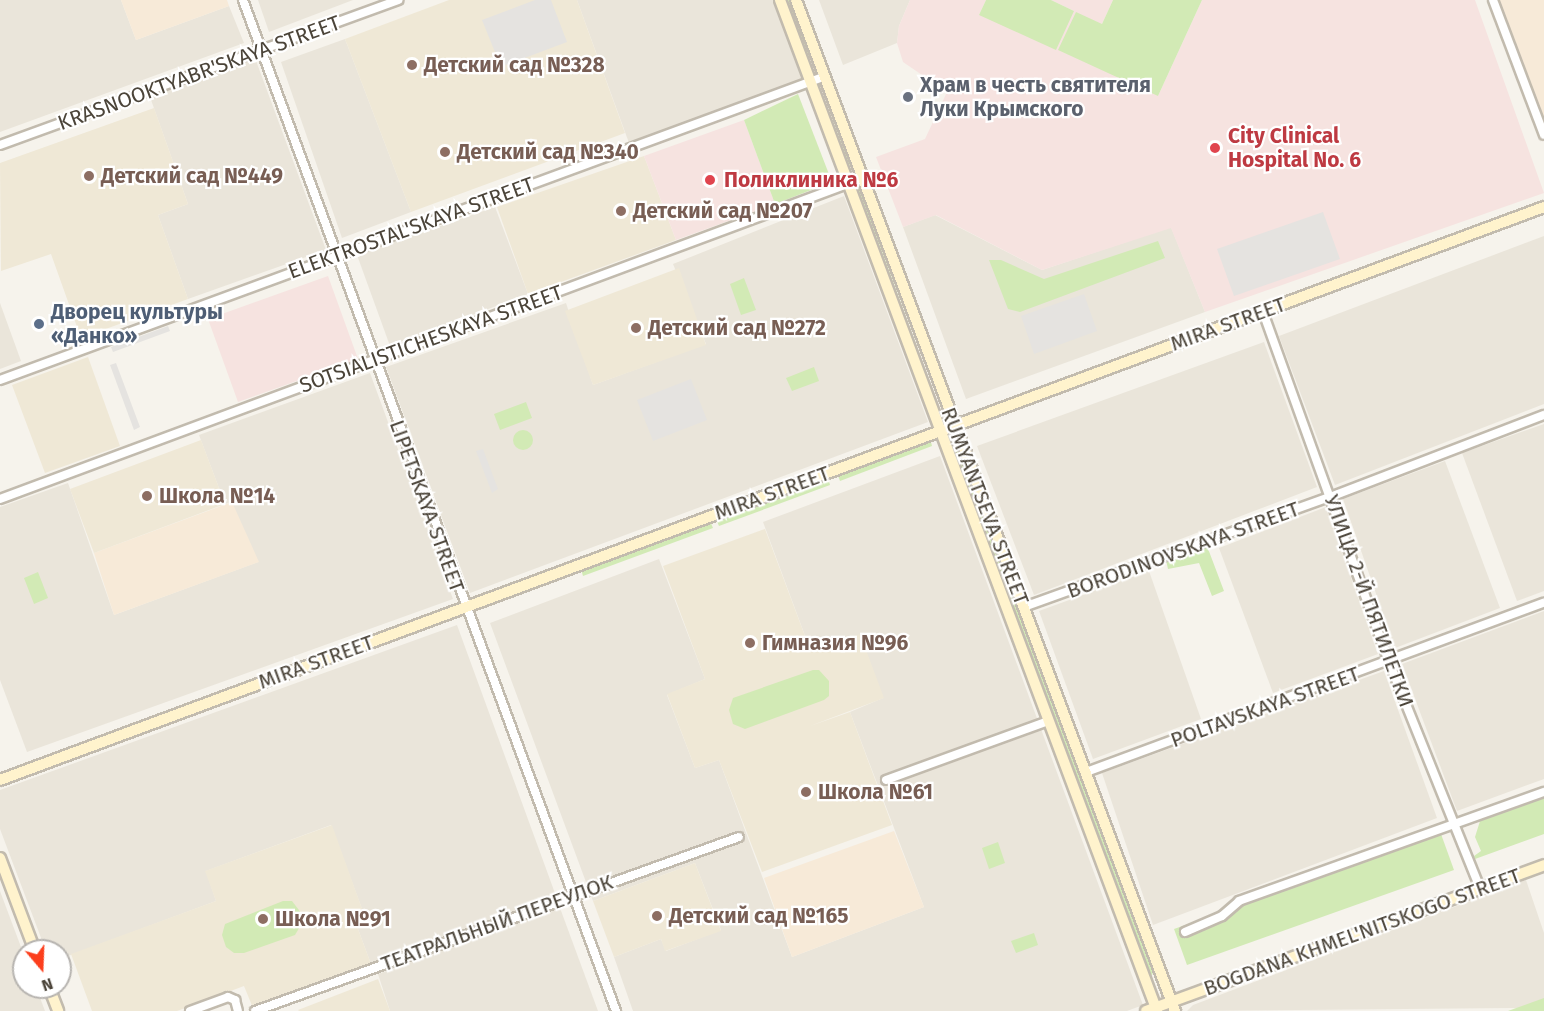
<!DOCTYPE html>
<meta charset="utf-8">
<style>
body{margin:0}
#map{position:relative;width:1544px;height:1011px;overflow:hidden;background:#f6f3ec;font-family:"Fira Sans",sans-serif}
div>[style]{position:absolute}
.residential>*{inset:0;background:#eae5da}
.commercial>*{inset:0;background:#f7ead8}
.education>*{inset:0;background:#efe8d6}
.medical>*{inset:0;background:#f6e3e0}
.green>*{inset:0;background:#d2eab5}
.round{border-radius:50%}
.parking>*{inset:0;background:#e5e3e0}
.roads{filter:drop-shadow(2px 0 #c2bbae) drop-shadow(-2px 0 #c2bbae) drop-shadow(0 2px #c2bbae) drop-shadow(0 -2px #c2bbae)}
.minor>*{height:8px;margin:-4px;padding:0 4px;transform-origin:4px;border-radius:4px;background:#fff}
.secondary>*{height:10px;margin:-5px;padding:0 5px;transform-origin:5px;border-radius:5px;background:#fff3cd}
.dots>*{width:16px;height:16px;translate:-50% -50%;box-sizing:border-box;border:3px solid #fff;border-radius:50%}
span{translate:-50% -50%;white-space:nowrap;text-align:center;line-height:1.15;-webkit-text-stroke:4.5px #fff;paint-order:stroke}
.education-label{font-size:21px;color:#785e54;font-weight:700}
.left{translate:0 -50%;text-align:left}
.street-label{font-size:21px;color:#4b4439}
.worship-label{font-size:21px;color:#5b616d;font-weight:700}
.health-label{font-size:21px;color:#be3a42;font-weight:700}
.service-label{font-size:21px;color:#4e5e75;font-weight:700}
.north{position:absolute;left:12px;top:939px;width:60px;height:60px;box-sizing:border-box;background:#fff;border:2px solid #b7b4b0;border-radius:50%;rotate:161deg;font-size:16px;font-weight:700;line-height:24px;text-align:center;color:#4b4439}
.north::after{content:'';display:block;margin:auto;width:21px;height:27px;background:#fc3f1d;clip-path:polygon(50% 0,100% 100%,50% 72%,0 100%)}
</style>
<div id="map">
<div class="residential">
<div style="clip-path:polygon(0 0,121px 0,136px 40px,229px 6px,244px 43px,0 132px)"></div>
<div style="clip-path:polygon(258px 0,353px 0,269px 32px)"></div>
<div style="clip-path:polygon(577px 0,773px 0,802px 80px,629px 143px)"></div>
<div style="clip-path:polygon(819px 0,910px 0,899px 26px,897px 43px,843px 65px)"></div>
<div style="clip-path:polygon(345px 39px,411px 212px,342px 238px,281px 62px)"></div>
<div style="clip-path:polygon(255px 58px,326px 250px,188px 299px,158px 215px,188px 204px,150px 97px)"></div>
<div style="clip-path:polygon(844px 196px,928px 422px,470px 593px,386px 367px,566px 303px,593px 385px,706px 344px,673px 264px)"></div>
<div style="clip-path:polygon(495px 207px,528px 294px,390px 346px,357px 255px)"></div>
<div style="clip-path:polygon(935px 215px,1042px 270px,1171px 227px,1205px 312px,966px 399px,903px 227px)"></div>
<div style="clip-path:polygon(1544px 236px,1544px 404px,1335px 485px,1279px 336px)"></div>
<div style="clip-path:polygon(0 303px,21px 361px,0 369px)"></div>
<div style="clip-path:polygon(1264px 342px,1317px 487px,1034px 595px,977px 446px)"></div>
<div style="clip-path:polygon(370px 373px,453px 599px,27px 752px,0 680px,0 507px,68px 483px,114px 615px,258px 562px,231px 502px,225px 504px,199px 435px)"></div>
<div style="clip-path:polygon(1544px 424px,1544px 591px,1517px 601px,1462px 453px)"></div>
<div style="clip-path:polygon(940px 456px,1143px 1005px,1127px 1011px,633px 1011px,614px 957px,661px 939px,666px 951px,721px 930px,695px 863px,593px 901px,490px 623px,659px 559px,705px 679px,667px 695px,695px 768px,719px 760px,792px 957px,924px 907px,850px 712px,883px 698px,860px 635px,811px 652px,763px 522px)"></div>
<div style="clip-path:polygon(1445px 461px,1500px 608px,1395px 648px,1343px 499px)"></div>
<div style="clip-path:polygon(1326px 507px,1378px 654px,1273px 693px,1219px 548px)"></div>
<div style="clip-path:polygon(1149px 571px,1201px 719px,1093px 759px,1039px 611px)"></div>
<div style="clip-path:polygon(1544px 611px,1544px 779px,1457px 811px,1402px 664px)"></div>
<div style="clip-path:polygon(457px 625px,556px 896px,371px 964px,355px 921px,365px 917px,331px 825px,206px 871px,216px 901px,60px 959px,60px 951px,46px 951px,0 829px,0 790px)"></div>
<div style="clip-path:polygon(1384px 671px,1437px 818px,1153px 925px,1102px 773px)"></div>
<div style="clip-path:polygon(1526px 880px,1544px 933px,1544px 1011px,1513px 1008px,1187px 1011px,1193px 1005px)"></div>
<div style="clip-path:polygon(0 891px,24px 955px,24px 987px,36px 987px,45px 1011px,0 1011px)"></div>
<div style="clip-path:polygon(560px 908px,598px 1011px,390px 1011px,378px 974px)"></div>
</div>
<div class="commercial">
<div style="clip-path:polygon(121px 0,227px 0,229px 6px,136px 40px)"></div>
<div style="clip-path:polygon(1499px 0,1544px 0,1544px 119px,1501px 6px)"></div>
<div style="clip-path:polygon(232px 502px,259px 562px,114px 615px,94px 553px)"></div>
<div style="clip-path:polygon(894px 831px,924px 907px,792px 957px,764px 878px)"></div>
</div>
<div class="education">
<div style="clip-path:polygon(449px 0,577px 0,625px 133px,411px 212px,345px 39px)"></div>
<div style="clip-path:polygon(154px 108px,188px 204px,158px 215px,188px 299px,81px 338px,51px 254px,1px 271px,0 163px)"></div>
<div style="clip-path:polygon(644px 156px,676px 240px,528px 294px,497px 207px)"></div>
<div style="clip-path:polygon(679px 268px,706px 345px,593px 385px,565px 311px)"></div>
<div style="clip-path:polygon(88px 357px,120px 446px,45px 473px,12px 385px)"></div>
<div style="clip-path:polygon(201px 440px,225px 504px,94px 553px,70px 489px)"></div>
<div style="clip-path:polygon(765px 529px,811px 652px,860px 634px,884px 698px,810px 726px,850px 712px,892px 825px,762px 872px,719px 760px,695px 768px,667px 694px,705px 679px,663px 566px)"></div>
<div style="clip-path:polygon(332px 825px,365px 917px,355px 921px,371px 964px,253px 1008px,244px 986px,177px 1011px,92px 1011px,71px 954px,216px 901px,205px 871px)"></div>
<div style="clip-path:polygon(695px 863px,721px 931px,665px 951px,661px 939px,614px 957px,593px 901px)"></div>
<div style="clip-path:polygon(378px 979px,390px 1011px,299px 1011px,298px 1010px)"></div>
</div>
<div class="medical">
<div style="clip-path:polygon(910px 0,986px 0,979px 15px,1074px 11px,1051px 0,1113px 0,1102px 24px,1158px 96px,1202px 0,1475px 0,1544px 193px,1205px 312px,1171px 228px,1042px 270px,936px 215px,903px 227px,876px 157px,925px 139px,947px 92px,903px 62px,897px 43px,899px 26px)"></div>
<div style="clip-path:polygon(744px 120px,775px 204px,676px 240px,644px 156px)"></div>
<div style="clip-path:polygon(328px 276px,358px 359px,238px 402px,208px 319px)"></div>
</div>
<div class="green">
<div style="clip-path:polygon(785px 0,791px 0,811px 55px,805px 57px)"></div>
<div style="clip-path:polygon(986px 0,1051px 0,1074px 11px,1056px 50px,979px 15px)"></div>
<div style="clip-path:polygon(1113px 0,1202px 0,1158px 96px,1058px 50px,1076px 12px,1102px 24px)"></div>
<div style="clip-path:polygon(798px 94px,832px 182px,775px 204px,744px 120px)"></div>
<div style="clip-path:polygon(822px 94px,850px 164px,849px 167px,820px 95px)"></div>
<div style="clip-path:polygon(856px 187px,859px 188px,940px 410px,855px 188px)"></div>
<div style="clip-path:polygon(1158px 241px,1165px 258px,1020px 312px,1008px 309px,989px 260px,1001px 260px,1044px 279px)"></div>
<div style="clip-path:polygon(744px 278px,756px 310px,741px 315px,730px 284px)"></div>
<div style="clip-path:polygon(814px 367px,819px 381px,792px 391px,786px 378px)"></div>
<div style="clip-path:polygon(526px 402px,532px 418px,500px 430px,494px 414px)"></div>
<div class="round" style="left:513px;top:430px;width:20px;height:20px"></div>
<div style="clip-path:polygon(930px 438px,932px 446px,840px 481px,837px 473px)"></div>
<div style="clip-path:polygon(956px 446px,1154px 970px,1152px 975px,1147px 973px,951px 448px)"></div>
<div style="clip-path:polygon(828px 478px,830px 485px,719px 526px,716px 519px)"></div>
<div style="clip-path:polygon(710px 521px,713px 528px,583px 576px,581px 569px)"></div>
<div style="clip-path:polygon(1207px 546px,1224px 591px,1212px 596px,1199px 563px,1168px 569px,1166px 560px)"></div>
<div style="clip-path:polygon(38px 572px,48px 598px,34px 604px,24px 578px)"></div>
<div style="clip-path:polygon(813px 670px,819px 670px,829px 681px,829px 696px,824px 700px,745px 729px,733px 724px,729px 710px,733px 698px)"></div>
<div style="clip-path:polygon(1544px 798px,1544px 834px,1475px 859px,1474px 856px,1481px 851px,1475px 837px,1480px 821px)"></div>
<div style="clip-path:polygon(1441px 834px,1454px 870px,1187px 965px,1174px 929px)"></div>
<div style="clip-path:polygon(998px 842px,1005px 863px,989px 869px,982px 848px)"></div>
<div style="clip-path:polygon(283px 901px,292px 901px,305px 918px,295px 935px,244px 953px,234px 953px,226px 947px,222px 935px,225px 924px)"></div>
<div style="clip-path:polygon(1034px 933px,1038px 945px,1016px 953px,1011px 941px)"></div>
<div style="clip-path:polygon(1544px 998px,1544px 1011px,1508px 1011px)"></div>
</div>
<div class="parking">
<div style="clip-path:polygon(535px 0,551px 0,567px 42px,501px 67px,482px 20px)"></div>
<div style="clip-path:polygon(1323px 212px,1340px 259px,1234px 296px,1217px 249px)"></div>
<div style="clip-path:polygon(1084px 294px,1097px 331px,1034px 354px,1021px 316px)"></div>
<div style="clip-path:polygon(168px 326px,170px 331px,113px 352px,111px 347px)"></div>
<div style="clip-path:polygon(116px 363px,140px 427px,134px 430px,110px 365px)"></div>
<div style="clip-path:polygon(691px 379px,707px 420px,653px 441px,637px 400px)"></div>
<div style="clip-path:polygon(483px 449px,498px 489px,492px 493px,476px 451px)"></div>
</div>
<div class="roads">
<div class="minor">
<div style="left:243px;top:0;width:1078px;rotate:69.75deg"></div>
<div style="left:1493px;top:0;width:144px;rotate:69.3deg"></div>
<div style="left:0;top:145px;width:424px;rotate:-20deg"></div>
<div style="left:1263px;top:312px;width:372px;rotate:70.2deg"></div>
<div style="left:1389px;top:662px;width:244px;rotate:68.1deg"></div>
<div style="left:0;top:380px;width:877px;rotate:-20.21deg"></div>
<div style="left:0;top:499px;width:919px;rotate:-20.39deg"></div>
<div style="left:1024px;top:607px;width:325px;rotate:-19.8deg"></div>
<div style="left:1330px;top:497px;width:229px;rotate:-21deg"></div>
<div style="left:1086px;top:772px;width:488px;rotate:-20.3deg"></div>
<div style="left:886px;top:780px;width:172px;rotate:-20deg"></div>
<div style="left:1185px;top:932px;width:40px;rotate:-23.4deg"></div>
<div style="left:1222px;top:916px;width:23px;rotate:-41deg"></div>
<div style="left:1239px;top:901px;width:324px;rotate:-19.7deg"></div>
<div style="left:190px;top:1011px;width:40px;rotate:-20.2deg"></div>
<div style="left:228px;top:997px;width:8px;rotate:23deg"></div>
<div style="left:235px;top:1000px;width:11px;rotate:75deg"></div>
<div style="left:255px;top:1011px;width:514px;rotate:-19.77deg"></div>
</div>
<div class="secondary">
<div style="left:780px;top:0;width:1079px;rotate:69.55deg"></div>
<div style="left:796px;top:0;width:1080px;rotate:69.45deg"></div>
<div style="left:0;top:780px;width:1647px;rotate:-20.36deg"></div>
<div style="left:0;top:858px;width:99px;rotate:69.4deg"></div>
<div style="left:49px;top:987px;width:26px;rotate:69deg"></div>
<div style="left:1146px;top:1011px;width:424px;rotate:-20.1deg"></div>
</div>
</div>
<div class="dots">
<div style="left:412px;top:65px;background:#8d6e63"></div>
<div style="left:908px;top:97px;background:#6b7280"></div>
<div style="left:1215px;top:148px;background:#e0444e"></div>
<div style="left:445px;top:152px;background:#8d6e63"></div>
<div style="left:89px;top:176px;background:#8d6e63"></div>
<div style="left:710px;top:180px;background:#e0444e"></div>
<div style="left:621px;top:211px;background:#8d6e63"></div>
<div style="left:39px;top:324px;background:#5c6f8a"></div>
<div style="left:636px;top:328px;background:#8d6e63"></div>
<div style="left:147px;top:496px;background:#8d6e63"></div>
<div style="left:750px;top:643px;background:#8d6e63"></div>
<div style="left:806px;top:792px;background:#8d6e63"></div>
<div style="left:657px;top:916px;background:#8d6e63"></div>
<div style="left:263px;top:919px;background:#8d6e63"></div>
</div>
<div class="education-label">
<span class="left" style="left:424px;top:65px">Детский сад №328</span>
<span class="left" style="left:457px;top:152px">Детский сад №340</span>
<span class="left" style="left:101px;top:176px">Детский сад №449</span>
<span class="left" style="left:633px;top:211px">Детский сад №207</span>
<span class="left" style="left:648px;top:328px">Детский сад №272</span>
<span class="left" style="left:159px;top:496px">Школа №14</span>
<span class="left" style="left:762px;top:643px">Гимназия №96</span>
<span class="left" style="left:818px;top:792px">Школа №61</span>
<span class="left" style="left:669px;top:916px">Детский сад №165</span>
<span class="left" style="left:275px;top:919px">Школа №91</span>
</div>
<div class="street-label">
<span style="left:199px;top:73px;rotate:-20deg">KRASNOOKTYABR'SKAYA STREET</span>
<span style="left:411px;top:228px;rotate:-20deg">ELEKTROSTAL'SKAYA STREET</span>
<span style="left:1228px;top:324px;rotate:-20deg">MIRA STREET</span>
<span style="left:431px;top:339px;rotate:-20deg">SOTSIALISTICHESKAYA STREET</span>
<span style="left:772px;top:493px;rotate:-20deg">MIRA STREET</span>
<span style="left:427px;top:506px;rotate:70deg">LIPETSKAYA STREET</span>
<span style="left:985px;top:506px;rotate:69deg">RUMYANTSEVA STREET</span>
<span style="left:1183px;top:550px;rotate:-20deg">BORODINOVSKAYA STREET</span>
<span style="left:1369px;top:601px;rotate:70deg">УЛИЦА 2-Й ПЯТИЛЕТКИ</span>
<span style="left:316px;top:662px;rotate:-20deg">MIRA STREET</span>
<span style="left:1265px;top:707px;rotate:-20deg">POLTAVSKAYA STREET</span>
<span style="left:497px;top:923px;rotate:-20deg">ТЕАТРАЛЬНЫЙ ПЕРЕУЛОК</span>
<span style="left:1362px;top:932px;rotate:-20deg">BOGDANA KHMEL'NITSKOGO STREET</span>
</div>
<div class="worship-label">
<span class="left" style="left:920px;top:97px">Храм в честь святителя<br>Луки Крымского</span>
</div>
<div class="health-label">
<span class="left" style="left:1228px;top:148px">City Clinical<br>Hospital No. 6</span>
<span class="left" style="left:724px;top:180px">Поликлиника №6</span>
</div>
<div class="service-label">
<span class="left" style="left:51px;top:324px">Дворец культуры<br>«Данко»</span>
</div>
<div class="north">N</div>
</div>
